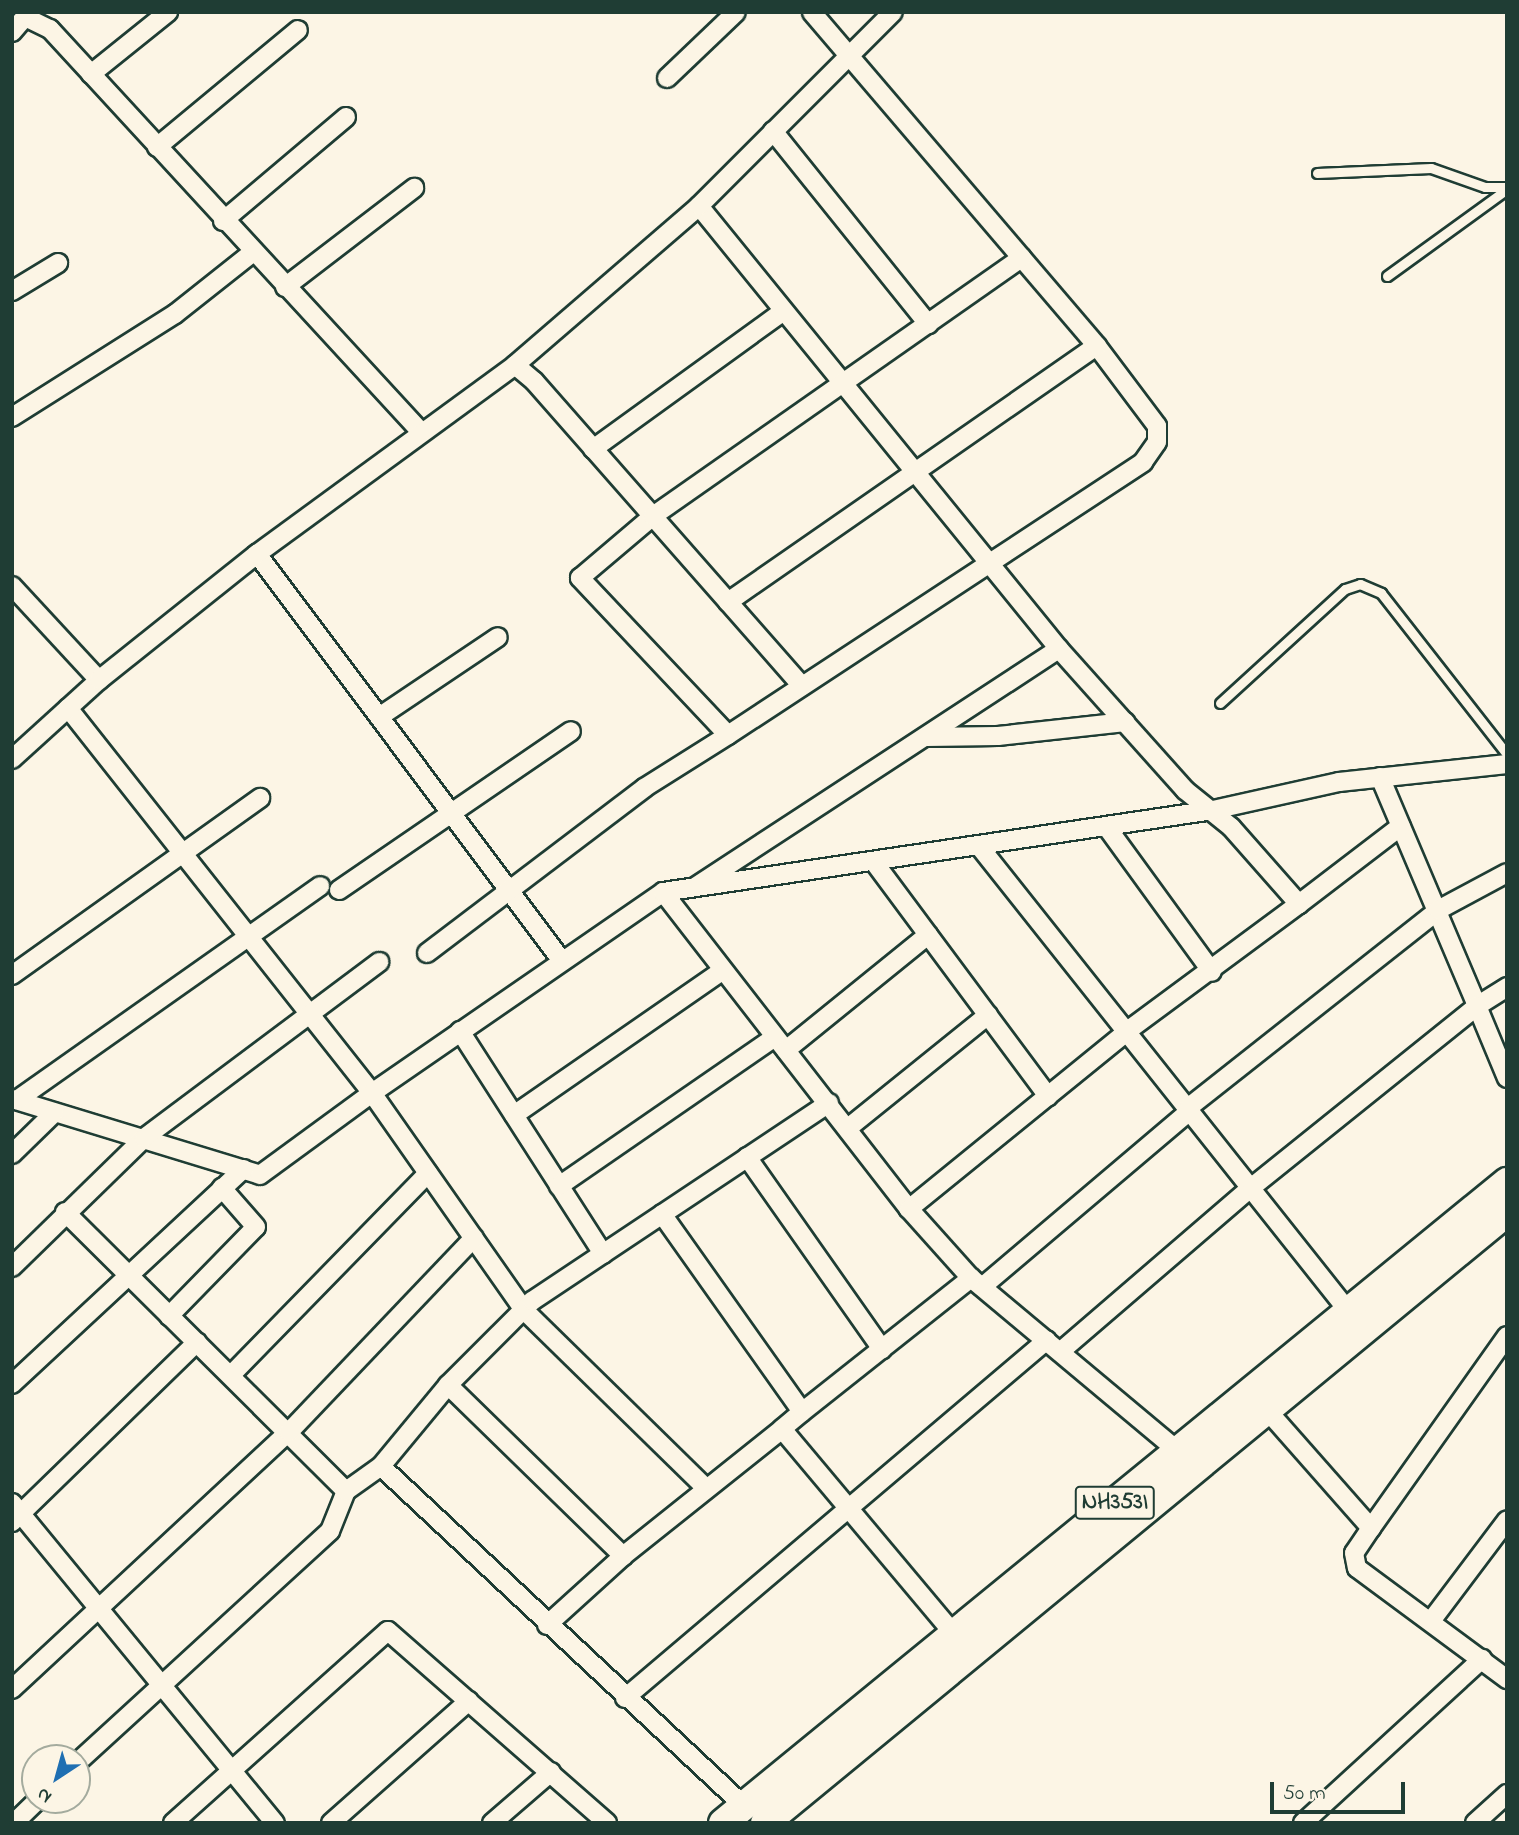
<!DOCTYPE html>
<style>
body{margin:0}
#map{position:relative;width:1519px;height:1835px;overflow:hidden;background:#fcf5e5;font-family:"Indie Flower",sans-serif}
div>[style]{position:absolute}
.roads{filter:drop-shadow(2px 0 #1f3d34) drop-shadow(-2px 0 #1f3d34) drop-shadow(0 2px #1f3d34) drop-shadow(0 -2px #1f3d34)}
.service>*{height:9px;margin:-4.5px;padding:0 4.5px;transform-origin:4.5px;border-radius:4.5px;background:#fcf5e5}
.minor>*{height:18px;margin:-9px;padding:0 9px;transform-origin:9px;border-radius:9px;background:#fcf5e5}
.trunk>*{height:28px;margin:-14px;padding:0 14px;transform-origin:14px;border-radius:14px;background:#fcf5e5}
span{translate:-50% -50%;white-space:nowrap;text-align:center;line-height:1.15;-webkit-text-stroke:5px #fcf5e5;paint-order:stroke}
.shield-label span{padding:2px 5px;background:#fcf5e5;border:2px solid;border-radius:5px;-webkit-text-stroke-width:0}
.shield-label{font-size:23px;color:#1f3d34;font-weight:700}
.frame{position:absolute;inset:0;border:14px solid #1f3d34;pointer-events:none}
.north{position:absolute;left:21px;top:1744px;width:70px;height:70px;box-sizing:border-box;background:#fcf5e5;border:2px solid #a4ab9e;border-radius:50%;rotate:216deg;font-size:19px;font-weight:700;line-height:28px;text-align:center;color:#1f3d34}
.north::after{content:'';display:block;margin:auto;width:24px;height:32px;background:#1f6fb2;clip-path:polygon(50% 0,100% 100%,50% 72%,0 100%)}
.scale{position:absolute;left:1270px;top:1782px;width:135px;height:32px;box-sizing:border-box;border:4px solid #1f3d34;border-top:0;padding-left:9px;font-size:21px;line-height:24px;white-space:nowrap;color:#1f3d34;-webkit-text-stroke:5px #fcf5e5;paint-order:stroke}
</style>
<div id="map">
<div class="roads">
<div class="service">
<div style="left:1317px;top:173px;width:114px;rotate:-2.5deg"></div>
<div style="left:1431px;top:168px;width:57px;rotate:19.4deg"></div>
<div style="left:1485px;top:187px;width:22px"></div>
<div style="left:1387px;top:276px;width:148px;rotate:-35.9deg"></div>
<div style="left:1220px;top:703px;width:169px;rotate:-42.4deg"></div>
<div style="left:1345px;top:589px;width:16px;rotate:-18deg"></div>
<div style="left:1360px;top:584px;width:23px;rotate:23deg"></div>
<div style="left:1381px;top:593px;width:204px;rotate:52deg"></div>
</div>
<div class="minor">
<div style="left:12px;top:32px;width:20px;rotate:-49deg"></div>
<div style="left:25px;top:17px;width:28px;rotate:26deg"></div>
<div style="left:50px;top:29px;width:548px;rotate:47.37deg"></div>
<div style="left:91px;top:74px;width:99px;rotate:-38.8deg"></div>
<div style="left:667px;top:78px;width:95px;rotate:-43.7deg"></div>
<div style="left:773px;top:131px;width:248px;rotate:51.2deg"></div>
<div style="left:157px;top:147px;width:183px;rotate:-39.7deg"></div>
<div style="left:699px;top:206px;width:571px;rotate:50.9deg"></div>
<div style="left:1059px;top:649px;width:189px;rotate:48.2deg"></div>
<div style="left:1185px;top:790px;width:59px;rotate:38.8deg"></div>
<div style="left:1231px;top:827px;width:103px;rotate:48.6deg"></div>
<div style="left:1299px;top:904px;width:212px;rotate:143.5deg"></div>
<div style="left:1129px;top:1030px;width:284px;rotate:140.9deg"></div>
<div style="left:223px;top:221px;width:161px;rotate:-40.2deg"></div>
<div style="left:285px;top:287px;width:163px;rotate:-37.5deg"></div>
<div style="left:12px;top:291px;width:54px;rotate:-31.3deg"></div>
<div style="left:515px;top:365px;width:25px;rotate:40deg"></div>
<div style="left:534px;top:381px;width:406px;rotate:48.7deg"></div>
<div style="left:12px;top:417px;width:193px;rotate:-32.3deg"></div>
<div style="left:175px;top:314px;width:98px;rotate:-38.4deg"></div>
<div style="left:593px;top:449px;width:233px;rotate:-35.9deg"></div>
<div style="left:257px;top:554px;width:509px;rotate:53.15deg"></div>
<div style="left:12px;top:586px;width:128px;rotate:47.2deg"></div>
<div style="left:728px;top:602px;width:449px;rotate:-34.8deg"></div>
<div style="left:68px;top:708px;width:491px;rotate:51.7deg"></div>
<div style="left:372px;top:1093px;width:264px;rotate:55deg"></div>
<div style="left:523px;top:1309px;width:256px;rotate:44.4deg"></div>
<div style="left:379px;top:717px;width:143px;rotate:-33.9deg"></div>
<div style="left:728px;top:735px;width:497px;rotate:-33.3deg"></div>
<div style="left:1143px;top:462px;width:24px;rotate:-55deg"></div>
<div style="left:1157px;top:442px;width:16px;rotate:-90deg"></div>
<div style="left:1157px;top:426px;width:100px;rotate:-126.9deg"></div>
<div style="left:1097px;top:346px;width:439px;rotate:-130.5deg"></div>
<div style="left:926px;top:737px;width:72px;rotate:-0.8deg"></div>
<div style="left:998px;top:736px;width:128px;rotate:-6.3deg"></div>
<div style="left:12px;top:759px;width:118px;rotate:-42.2deg"></div>
<div style="left:99px;top:680px;width:202px;rotate:-38.6deg"></div>
<div style="left:257px;top:554px;width:320px;rotate:-36.2deg"></div>
<div style="left:515px;top:365px;width:243px;rotate:-40.8deg"></div>
<div style="left:699px;top:206px;width:274px;rotate:-45deg"></div>
<div style="left:1380px;top:777px;width:249px;rotate:67deg"></div>
<div style="left:1477px;top:1006px;width:36px;rotate:-32deg"></div>
<div style="left:1106px;top:826px;width:180px;rotate:54deg"></div>
<div style="left:979px;top:846px;width:595px;rotate:51.55deg"></div>
<div style="left:874px;top:862px;width:292px;rotate:53.4deg"></div>
<div style="left:695px;top:887px;width:435px;rotate:-33.2deg"></div>
<div style="left:339px;top:890px;width:281px;rotate:-34.4deg"></div>
<div style="left:663px;top:892px;width:401px;rotate:52.2deg"></div>
<div style="left:909px;top:1209px;width:93px;rotate:48.1deg"></div>
<div style="left:971px;top:1278px;width:279px;rotate:39.9deg"></div>
<div style="left:1299px;top:904px;width:128px;rotate:-37.4deg"></div>
<div style="left:427px;top:953px;width:273px;rotate:-37.2deg"></div>
<div style="left:644px;top:788px;width:99px;rotate:-32.2deg"></div>
<div style="left:728px;top:735px;width:216px;rotate:-133.3deg"></div>
<div style="left:580px;top:578px;width:96px;rotate:-40.3deg"></div>
<div style="left:653px;top:516px;width:450px;rotate:-35deg"></div>
<div style="left:12px;top:975px;width:305px;rotate:-35.5deg"></div>
<div style="left:460px;top:1031px;width:265px;rotate:57.3deg"></div>
<div style="left:786px;top:1050px;width:183px;rotate:-39deg"></div>
<div style="left:12px;top:1099px;width:259px;rotate:17deg"></div>
<div style="left:260px;top:1175px;width:139px;rotate:-36.2deg"></div>
<div style="left:372px;top:1093px;width:354px;rotate:-34.6deg"></div>
<div style="left:663px;top:892px;width:556px;rotate:-8.48deg"></div>
<div style="left:1213px;top:810px;width:129px;rotate:-12.5deg"></div>
<div style="left:1339px;top:782px;width:169px;rotate:-6.1deg"></div>
<div style="left:17px;top:1100px;width:371px;rotate:-35.2deg"></div>
<div style="left:1189px;top:1107px;width:318px;rotate:-38.3deg"></div>
<div style="left:1438px;top:910px;width:78px;rotate:-28.2deg"></div>
<div style="left:514px;top:1115px;width:253px;rotate:-34.7deg"></div>
<div style="left:848px;top:1128px;width:180px;rotate:-38.9deg"></div>
<div style="left:12px;top:1154px;width:59px;rotate:-44.3deg"></div>
<div style="left:747px;top:1157px;width:235px;rotate:54.9deg"></div>
<div style="left:559px;top:1186px;width:262px;rotate:-34.6deg"></div>
<div style="left:65px;top:1212px;width:396px;rotate:44.8deg"></div>
<div style="left:346px;top:1491px;width:43px;rotate:111.8deg"></div>
<div style="left:330px;top:1531px;width:343px;rotate:137.5deg"></div>
<div style="left:662px;top:1214px;width:242px;rotate:54.7deg"></div>
<div style="left:802px;top:1412px;width:26px;rotate:140deg"></div>
<div style="left:782px;top:1429px;width:268px;rotate:50deg"></div>
<div style="left:12px;top:1267px;width:185px;rotate:-44.3deg"></div>
<div style="left:144px;top:1138px;width:294px;rotate:-36.8deg"></div>
<div style="left:982px;top:1287px;width:274px;rotate:-40.3deg"></div>
<div style="left:169px;top:1316px;width:124px;rotate:-45.7deg"></div>
<div style="left:256px;top:1227px;width:52px;rotate:-131.1deg"></div>
<div style="left:1061px;top:1351px;width:252px;rotate:-40.7deg"></div>
<div style="left:1252px;top:1187px;width:289px;rotate:-38.8deg"></div>
<div style="left:1477px;top:1006px;width:78px;rotate:67.4deg"></div>
<div style="left:231px;top:1375px;width:282px;rotate:-45.7deg"></div>
<div style="left:12px;top:1384px;width:316px;rotate:-42.9deg"></div>
<div style="left:448px;top:1385px;width:245px;rotate:44.3deg"></div>
<div style="left:1266px;top:1409px;width:159px;rotate:48.6deg"></div>
<div style="left:1371px;top:1528px;width:30px;rotate:124deg"></div>
<div style="left:1354px;top:1553px;width:15px;rotate:79deg"></div>
<div style="left:1357px;top:1568px;width:187px;rotate:36.5deg"></div>
<div style="left:802px;top:1412px;width:216px;rotate:-38.4deg"></div>
<div style="left:346px;top:1491px;width:43px;rotate:-35.5deg"></div>
<div style="left:12px;top:1503px;width:414px;rotate:50.6deg"></div>
<div style="left:12px;top:1522px;width:258px;rotate:-44.2deg"></div>
<div style="left:1371px;top:1528px;width:235px;rotate:-54.7deg"></div>
<div style="left:1431px;top:1621px;width:126px;rotate:-53deg"></div>
<div style="left:547px;top:1625px;width:103px;rotate:-42.2deg"></div>
<div style="left:623px;top:1556px;width:203px;rotate:-38.6deg"></div>
<div style="left:12px;top:1689px;width:378px;rotate:-42.9deg"></div>
<div style="left:289px;top:1432px;width:268px;rotate:-46.4deg"></div>
<div style="left:625px;top:1698px;width:553px;rotate:-40.31deg"></div>
<div style="left:744px;top:1806px;width:497px;rotate:-136.9deg"></div>
<div style="left:381px;top:1466px;width:105px;rotate:-50.4deg"></div>
<div style="left:448px;top:1385px;width:119px;rotate:-45deg"></div>
<div style="left:532px;top:1301px;width:357px;rotate:-33.7deg"></div>
<div style="left:14px;top:1823px;width:33px;rotate:-44deg"></div>
<div style="left:173px;top:1823px;width:288px;rotate:-41.8deg"></div>
<div style="left:388px;top:1631px;width:291px;rotate:41.2deg"></div>
<div style="left:331px;top:1823px;width:184px;rotate:-41.5deg"></div>
<div style="left:492px;top:1823px;width:78px;rotate:-40.8deg"></div>
<div style="left:1303px;top:1823px;width:243px;rotate:-42.5deg"></div>
<div style="left:1475px;top:1823px;width:43px;rotate:-42.2deg"></div>
</div>
<div class="trunk">
<div style="left:723px;top:1823px;width:1013px;rotate:-39.27deg"></div>
<div style="left:765px;top:1823px;width:961px;rotate:-39.47deg"></div>
</div>
</div>
<div class="shield-label">
<span style="left:1115px;top:1503px">NH353I</span>
</div>
<div class="frame"></div>
<div class="north">N</div>
<div class="scale">50 m</div>
</div>
